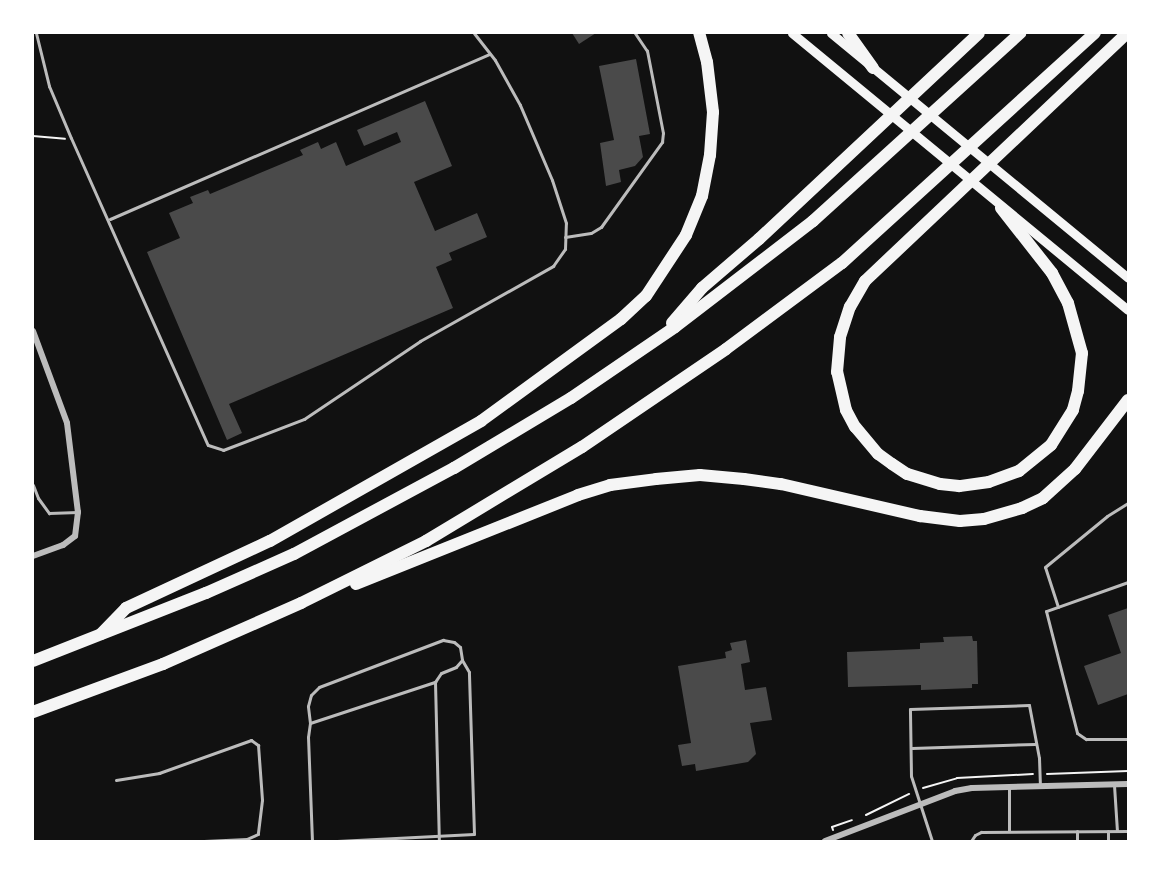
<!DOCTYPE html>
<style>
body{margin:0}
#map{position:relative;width:1161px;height:874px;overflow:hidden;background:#111;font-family:"Source Sans 3",sans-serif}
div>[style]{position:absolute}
.building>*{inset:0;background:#4a4a4a}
.path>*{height:2px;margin:-1px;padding:0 1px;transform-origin:1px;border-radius:1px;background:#f5f5f5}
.service>*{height:3px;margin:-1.5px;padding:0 1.5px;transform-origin:1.5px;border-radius:1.5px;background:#bcbcbc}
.minor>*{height:6px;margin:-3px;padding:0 3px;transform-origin:3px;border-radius:3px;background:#bcbcbc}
.secondary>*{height:9px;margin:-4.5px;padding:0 4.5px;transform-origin:4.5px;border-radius:4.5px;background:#f5f5f5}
.motorway>*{height:12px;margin:-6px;padding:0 6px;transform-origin:6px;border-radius:6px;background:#f5f5f5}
span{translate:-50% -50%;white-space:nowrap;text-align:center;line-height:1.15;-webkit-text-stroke:4.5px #fff;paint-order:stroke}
.frame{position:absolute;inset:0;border:34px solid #fff;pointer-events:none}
</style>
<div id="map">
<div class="building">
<div style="clip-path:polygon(572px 33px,596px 33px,579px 44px)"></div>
<div style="clip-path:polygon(636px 59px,650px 134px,639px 136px,643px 157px,635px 166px,619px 170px,621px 182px,606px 186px,600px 143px,614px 140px,599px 66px)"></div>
<div style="clip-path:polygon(425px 101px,452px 166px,414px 182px,435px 231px,477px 213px,487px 237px,449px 253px,452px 260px,436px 267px,453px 308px,229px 404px,242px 433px,227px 440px,147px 252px,180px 238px,169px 213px,193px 203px,190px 197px,208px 190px,210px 194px,303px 155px,300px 150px,318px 142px,321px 149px,336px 142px,346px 166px,401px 142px,397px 132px,364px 146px,357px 130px)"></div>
<div style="clip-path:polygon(1128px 608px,1128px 694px,1098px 705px,1084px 666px,1121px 653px,1108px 615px)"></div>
<div style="clip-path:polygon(972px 636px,973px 641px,977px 641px,978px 684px,972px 684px,972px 688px,921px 690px,921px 685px,848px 687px,847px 652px,920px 649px,920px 643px,944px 642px,943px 637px)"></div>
<div style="clip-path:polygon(746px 640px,750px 662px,741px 664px,745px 690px,766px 687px,772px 720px,750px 723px,756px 754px,748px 762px,696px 771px,695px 764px,682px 766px,678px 745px,691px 743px,678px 666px,726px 658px,725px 652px,732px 650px,730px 643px)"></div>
</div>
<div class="path">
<div style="left:33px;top:136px;width:32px;rotate:5deg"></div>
<div style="left:1047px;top:774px;width:81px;rotate:-2.1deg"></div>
<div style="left:923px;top:788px;width:35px;rotate:-16deg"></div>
<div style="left:957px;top:778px;width:76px;rotate:-3deg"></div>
<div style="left:866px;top:815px;width:48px;rotate:-26deg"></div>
<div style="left:833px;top:830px;width:3px;rotate:-108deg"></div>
<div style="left:832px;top:827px;width:21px;rotate:-19deg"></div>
</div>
<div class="service">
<div style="left:36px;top:33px;width:55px;rotate:76.2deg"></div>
<div style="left:49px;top:86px;width:56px;rotate:67.1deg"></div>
<div style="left:71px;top:138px;width:336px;rotate:66deg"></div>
<div style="left:208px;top:445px;width:16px;rotate:18deg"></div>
<div style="left:223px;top:450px;width:87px;rotate:-20.9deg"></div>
<div style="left:304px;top:419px;width:140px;rotate:-33.9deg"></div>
<div style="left:420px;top:341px;width:153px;rotate:-29.4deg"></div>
<div style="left:553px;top:266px;width:21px;rotate:-55deg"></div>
<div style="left:565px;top:249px;width:26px;rotate:-88deg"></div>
<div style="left:566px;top:223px;width:45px;rotate:-108deg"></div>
<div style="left:552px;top:180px;width:82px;rotate:-113.1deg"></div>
<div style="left:520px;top:105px;width:51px;rotate:-119.1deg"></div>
<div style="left:495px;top:60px;width:34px;rotate:-128deg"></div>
<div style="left:110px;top:219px;width:414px;rotate:-23.5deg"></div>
<div style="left:565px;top:237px;width:26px;rotate:-9deg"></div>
<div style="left:591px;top:233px;width:12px;rotate:-31deg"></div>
<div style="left:601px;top:227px;width:105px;rotate:-54.3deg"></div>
<div style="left:662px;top:142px;width:9px;rotate:-84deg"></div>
<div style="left:663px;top:133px;width:84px;rotate:-101deg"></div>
<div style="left:647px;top:51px;width:22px;rotate:-124deg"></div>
<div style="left:33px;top:485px;width:14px;rotate:69deg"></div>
<div style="left:38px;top:498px;width:19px;rotate:54deg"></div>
<div style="left:49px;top:513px;width:29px;rotate:-2deg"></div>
<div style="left:1128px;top:582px;width:87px;rotate:160.5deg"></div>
<div style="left:1046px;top:611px;width:126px;rotate:75.7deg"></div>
<div style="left:1077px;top:733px;width:11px;rotate:34deg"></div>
<div style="left:1086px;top:739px;width:42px"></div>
<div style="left:1058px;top:607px;width:42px;rotate:-108deg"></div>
<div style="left:1045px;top:567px;width:80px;rotate:-39.4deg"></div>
<div style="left:1107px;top:516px;width:25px;rotate:-32deg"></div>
<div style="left:310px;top:723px;width:17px;rotate:-97deg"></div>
<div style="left:308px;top:706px;width:11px;rotate:-75deg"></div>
<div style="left:311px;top:695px;width:11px;rotate:-45deg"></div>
<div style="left:319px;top:687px;width:133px;rotate:-20.8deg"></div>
<div style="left:443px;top:640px;width:11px;rotate:10deg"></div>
<div style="left:454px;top:642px;width:8px;rotate:40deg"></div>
<div style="left:460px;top:647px;width:13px;rotate:81deg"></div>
<div style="left:462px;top:660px;width:9px;rotate:131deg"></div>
<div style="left:456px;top:667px;width:16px;rotate:158deg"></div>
<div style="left:441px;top:673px;width:11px;rotate:124deg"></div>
<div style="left:912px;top:748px;width:123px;rotate:-1.9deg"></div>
<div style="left:116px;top:780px;width:44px;rotate:-9.2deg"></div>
<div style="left:159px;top:773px;width:98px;rotate:-19.7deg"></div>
<div style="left:251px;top:740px;width:9px;rotate:36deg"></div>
<div style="left:258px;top:745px;width:55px;rotate:85.8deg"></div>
<div style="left:262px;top:800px;width:34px;rotate:97deg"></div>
<div style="left:258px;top:834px;width:12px;rotate:156deg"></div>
<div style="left:247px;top:839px;width:43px;rotate:177.3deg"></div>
<div style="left:1114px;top:785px;width:46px;rotate:86.3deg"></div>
<div style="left:1009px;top:788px;width:43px;rotate:90deg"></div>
<div style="left:1077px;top:831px;width:10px;rotate:90deg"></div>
<div style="left:1108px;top:831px;width:10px;rotate:90deg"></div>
<div style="left:312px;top:841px;width:104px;rotate:-92.2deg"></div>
<div style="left:308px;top:737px;width:14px;rotate:-82deg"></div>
<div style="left:310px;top:723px;width:132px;rotate:-18.2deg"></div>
<div style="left:435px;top:682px;width:159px;rotate:88.6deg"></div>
<div style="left:337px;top:841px;width:137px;rotate:-2.9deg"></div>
<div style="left:474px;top:834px;width:162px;rotate:-91.8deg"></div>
<div style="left:469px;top:672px;width:14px;rotate:-120deg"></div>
<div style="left:932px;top:841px;width:68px;rotate:-107.9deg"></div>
<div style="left:911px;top:776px;width:67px;rotate:-90.9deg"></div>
<div style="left:910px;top:709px;width:119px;rotate:-1.9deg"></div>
<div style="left:1029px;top:705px;width:54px;rotate:79.3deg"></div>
<div style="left:1039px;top:758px;width:28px;rotate:88deg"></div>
<div style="left:971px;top:841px;width:7px;rotate:-56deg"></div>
<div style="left:975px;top:835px;width:7px;rotate:-27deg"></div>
<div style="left:981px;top:832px;width:147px;rotate:-0.4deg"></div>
</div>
<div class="minor">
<div style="left:33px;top:331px;width:98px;rotate:69.7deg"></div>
<div style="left:67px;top:423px;width:90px;rotate:83deg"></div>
<div style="left:78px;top:512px;width:24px;rotate:97deg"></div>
<div style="left:75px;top:536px;width:15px;rotate:143deg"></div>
<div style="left:63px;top:545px;width:32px;rotate:160deg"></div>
<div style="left:825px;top:841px;width:139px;rotate:-21deg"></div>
<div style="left:955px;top:791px;width:17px;rotate:-10deg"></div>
<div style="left:972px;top:788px;width:156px;rotate:-1.5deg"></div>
</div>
<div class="secondary">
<div style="left:792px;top:33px;width:435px;rotate:39.5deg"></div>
<div style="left:831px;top:33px;width:385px;rotate:39.5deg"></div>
</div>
<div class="motorway">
<div style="left:848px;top:33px;width:43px;rotate:54.5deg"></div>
<div style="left:1001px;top:208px;width:83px;rotate:51.9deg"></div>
<div style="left:1052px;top:273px;width:34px;rotate:62deg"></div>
<div style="left:1068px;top:303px;width:52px;rotate:74.4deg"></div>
<div style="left:1082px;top:353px;width:38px;rotate:96deg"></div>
<div style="left:1078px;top:391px;width:20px;rotate:105deg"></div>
<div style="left:1073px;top:410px;width:41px;rotate:122.2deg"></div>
<div style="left:1051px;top:445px;width:41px;rotate:140.9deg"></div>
<div style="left:1019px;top:471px;width:32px;rotate:160deg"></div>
<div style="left:989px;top:482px;width:30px;rotate:172deg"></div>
<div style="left:959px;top:486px;width:19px;rotate:-174deg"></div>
<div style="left:940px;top:484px;width:34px;rotate:-163deg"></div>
<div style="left:907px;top:474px;width:18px;rotate:-146deg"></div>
<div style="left:892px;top:464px;width:17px;rotate:-144deg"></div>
<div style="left:878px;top:454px;width:35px;rotate:-130deg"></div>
<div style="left:855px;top:427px;width:19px;rotate:-118deg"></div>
<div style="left:846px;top:410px;width:39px;rotate:-103deg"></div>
<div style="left:837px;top:372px;width:35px;rotate:-85deg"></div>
<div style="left:840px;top:337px;width:32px;rotate:-72deg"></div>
<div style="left:850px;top:307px;width:30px;rotate:-60deg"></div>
<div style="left:865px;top:281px;width:361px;rotate:-43.4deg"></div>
<div style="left:672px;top:323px;width:46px;rotate:-49.4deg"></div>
<div style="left:702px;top:288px;width:75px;rotate:-40.7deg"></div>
<div style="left:759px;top:239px;width:301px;rotate:-43.1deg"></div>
<div style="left:356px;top:584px;width:239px;rotate:-21.8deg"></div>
<div style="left:578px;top:495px;width:34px;rotate:-17deg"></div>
<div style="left:610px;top:485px;width:46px;rotate:-7.4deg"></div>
<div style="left:656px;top:479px;width:44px;rotate:-5.2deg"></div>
<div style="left:700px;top:475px;width:44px;rotate:5.2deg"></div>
<div style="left:744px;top:479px;width:37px;rotate:8deg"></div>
<div style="left:781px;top:484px;width:143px;rotate:13deg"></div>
<div style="left:920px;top:516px;width:40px;rotate:7.1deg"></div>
<div style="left:960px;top:521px;width:24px;rotate:-5deg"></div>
<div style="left:984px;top:519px;width:40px;rotate:-16deg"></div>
<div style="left:1022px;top:508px;width:23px;rotate:-25deg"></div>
<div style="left:1043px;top:498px;width:43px;rotate:-42.2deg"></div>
<div style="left:1075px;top:469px;width:87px;rotate:-52.5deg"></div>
<div style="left:101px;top:634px;width:36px;rotate:-46deg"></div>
<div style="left:126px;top:608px;width:159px;rotate:-25deg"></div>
<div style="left:270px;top:541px;width:243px;rotate:-29.6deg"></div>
<div style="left:481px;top:421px;width:173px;rotate:-36.1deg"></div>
<div style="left:621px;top:319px;width:34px;rotate:-43deg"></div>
<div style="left:646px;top:296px;width:73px;rotate:-56.7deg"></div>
<div style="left:686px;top:235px;width:42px;rotate:-67.7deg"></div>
<div style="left:702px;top:196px;width:42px;rotate:-79deg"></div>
<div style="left:710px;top:155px;width:43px;rotate:-86deg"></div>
<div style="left:713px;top:112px;width:50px;rotate:-96.8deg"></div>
<div style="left:707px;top:62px;width:30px;rotate:-105deg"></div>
<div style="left:33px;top:661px;width:186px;rotate:-21.5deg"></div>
<div style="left:206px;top:593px;width:96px;rotate:-23.9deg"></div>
<div style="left:294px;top:554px;width:182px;rotate:-28.3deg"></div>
<div style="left:454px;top:468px;width:136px;rotate:-30.9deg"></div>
<div style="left:571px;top:398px;width:126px;rotate:-34.3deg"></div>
<div style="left:675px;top:327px;width:174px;rotate:-37.5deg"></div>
<div style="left:813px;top:221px;width:280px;rotate:-42.2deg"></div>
<div style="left:33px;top:712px;width:139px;rotate:-20.3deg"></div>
<div style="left:163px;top:664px;width:151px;rotate:-23.8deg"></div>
<div style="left:301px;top:603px;width:140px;rotate:-26.4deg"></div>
<div style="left:426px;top:541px;width:182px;rotate:-31.1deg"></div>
<div style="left:582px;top:447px;width:174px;rotate:-34.2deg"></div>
<div style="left:726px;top:349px;width:144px;rotate:-36.6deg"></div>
<div style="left:842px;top:263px;width:342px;rotate:-42.3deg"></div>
</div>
<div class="frame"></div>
</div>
